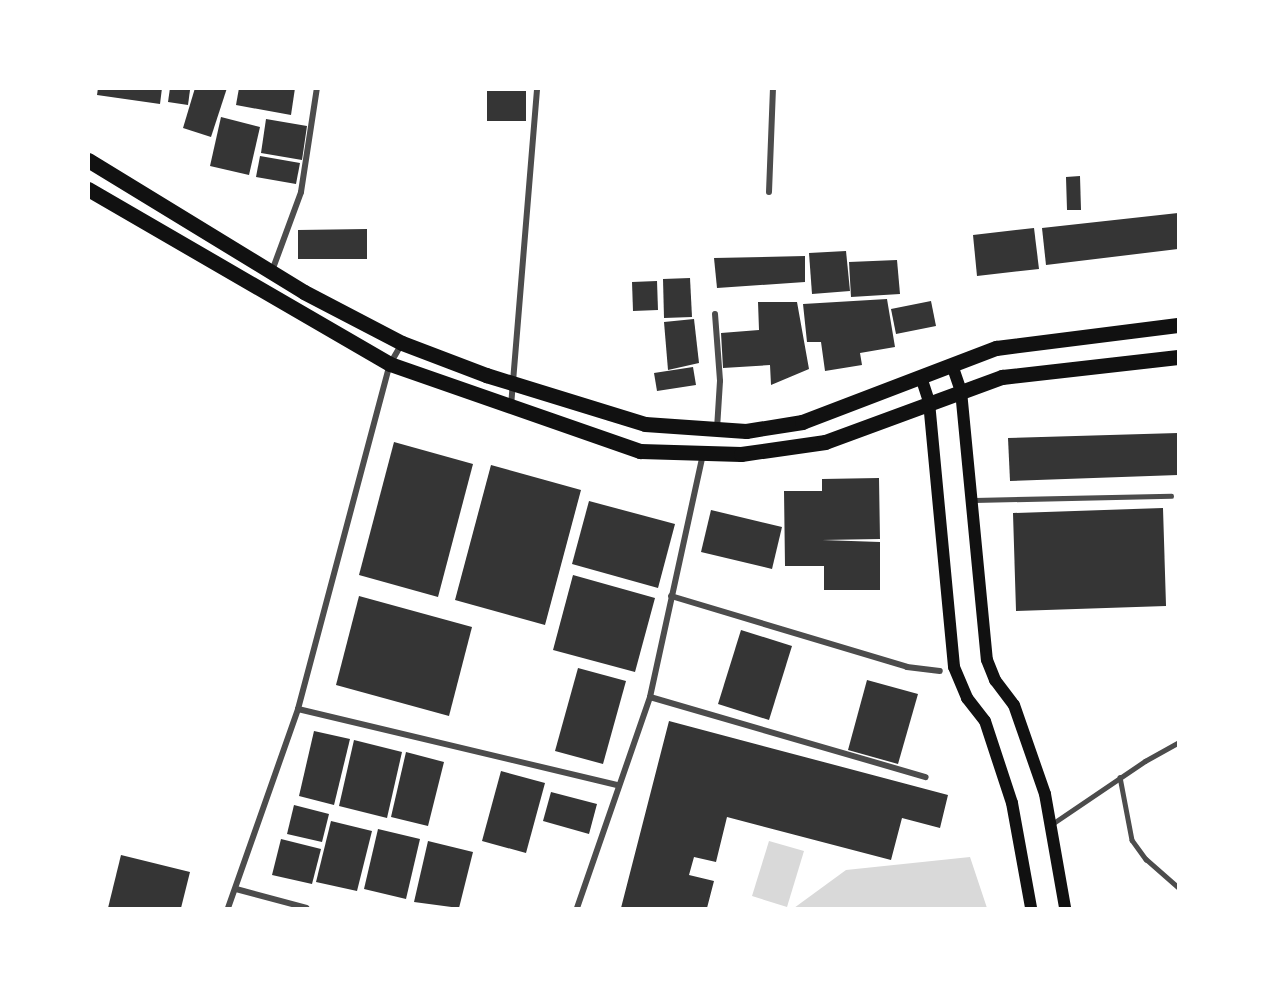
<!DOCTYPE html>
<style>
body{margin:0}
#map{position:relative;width:1267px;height:997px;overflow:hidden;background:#fff;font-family:Montserrat,sans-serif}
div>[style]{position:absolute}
.water>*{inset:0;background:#d9d9d9}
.building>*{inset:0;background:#353535}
.service>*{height:4.5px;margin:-2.25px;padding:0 2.25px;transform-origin:2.25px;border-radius:2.25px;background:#4c4c4c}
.minor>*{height:6px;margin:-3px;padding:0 3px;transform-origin:3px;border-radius:3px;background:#4c4c4c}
.secondary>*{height:12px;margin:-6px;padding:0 6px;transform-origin:6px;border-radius:6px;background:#111}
.primary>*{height:15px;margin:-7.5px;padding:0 7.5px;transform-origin:7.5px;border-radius:7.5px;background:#111}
span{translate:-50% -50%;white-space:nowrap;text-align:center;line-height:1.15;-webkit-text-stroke:4.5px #fff;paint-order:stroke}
.frame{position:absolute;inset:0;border:90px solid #fff;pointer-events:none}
</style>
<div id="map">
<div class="water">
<div style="clip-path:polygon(769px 841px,804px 851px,787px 907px,752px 896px)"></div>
<div style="clip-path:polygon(970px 857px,987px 908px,794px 908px,846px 870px)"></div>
</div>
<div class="building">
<div style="clip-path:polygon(98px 88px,162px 88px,160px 104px,97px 95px)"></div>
<div style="clip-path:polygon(170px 88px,190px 90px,188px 105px,168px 102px)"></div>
<div style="clip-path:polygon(195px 88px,227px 88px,211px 137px,183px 128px)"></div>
<div style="clip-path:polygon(239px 88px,295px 88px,291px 115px,236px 105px)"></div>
<div style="clip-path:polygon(487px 91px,526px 91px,526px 121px,487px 121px)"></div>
<div style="clip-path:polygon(221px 117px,260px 127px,249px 175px,210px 166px)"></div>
<div style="clip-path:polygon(266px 119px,307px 126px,302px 160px,261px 153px)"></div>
<div style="clip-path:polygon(260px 156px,300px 163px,296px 184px,256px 177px)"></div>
<div style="clip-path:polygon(1080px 176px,1081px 210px,1067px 210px,1066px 177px)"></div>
<div style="clip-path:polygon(1178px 213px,1178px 249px,1046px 265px,1042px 228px)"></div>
<div style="clip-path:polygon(1034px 228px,1039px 269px,977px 276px,973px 235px)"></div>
<div style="clip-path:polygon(367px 229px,367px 259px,298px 259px,298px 230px)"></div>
<div style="clip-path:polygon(846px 251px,850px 291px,812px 294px,809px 253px)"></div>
<div style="clip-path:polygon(805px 256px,805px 282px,717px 288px,714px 258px)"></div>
<div style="clip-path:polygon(897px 260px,900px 294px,851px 297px,849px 262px)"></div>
<div style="clip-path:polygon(690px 278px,692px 317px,664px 318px,663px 279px)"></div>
<div style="clip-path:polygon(657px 281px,658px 310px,633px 311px,632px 282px)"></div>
<div style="clip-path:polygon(887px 299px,895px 347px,860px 353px,862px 365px,825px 371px,821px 342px,807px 342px,803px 304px)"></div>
<div style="clip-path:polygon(931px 301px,936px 326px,896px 334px,891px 309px)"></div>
<div style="clip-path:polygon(758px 302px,797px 302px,809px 369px,771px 385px,770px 365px,723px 368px,721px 333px,759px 330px)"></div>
<div style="clip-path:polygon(694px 319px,699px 363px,668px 370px,664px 322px)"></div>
<div style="clip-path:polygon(693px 367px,696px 385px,657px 391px,654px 373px)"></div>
<div style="clip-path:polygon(1178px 433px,1178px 475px,1010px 481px,1008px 438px)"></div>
<div style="clip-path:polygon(394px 442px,473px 464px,438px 597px,359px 575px)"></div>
<div style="clip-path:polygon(491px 465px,581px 490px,545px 625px,455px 600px)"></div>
<div style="clip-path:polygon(879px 478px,880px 539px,822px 540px,880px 542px,880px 590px,824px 590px,824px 566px,785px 566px,784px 491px,822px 491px,822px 479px)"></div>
<div style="clip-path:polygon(589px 501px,675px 524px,658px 588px,572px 564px)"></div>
<div style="clip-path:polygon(1163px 508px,1166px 606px,1016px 611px,1013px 513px)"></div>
<div style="clip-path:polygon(711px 510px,782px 527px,772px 569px,701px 552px)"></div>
<div style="clip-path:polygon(573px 575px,655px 598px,635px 672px,553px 650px)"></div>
<div style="clip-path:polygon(359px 596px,472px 627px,449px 716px,336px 685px)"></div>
<div style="clip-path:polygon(741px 630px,792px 646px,769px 720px,718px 704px)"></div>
<div style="clip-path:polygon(578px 668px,626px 681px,603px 764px,555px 751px)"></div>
<div style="clip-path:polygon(867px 680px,918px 694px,898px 764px,848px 750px)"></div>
<div style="clip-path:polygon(669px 721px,948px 795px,940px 828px,902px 818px,891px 860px,727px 817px,716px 862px,694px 857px,689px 875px,714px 881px,707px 908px,621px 908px)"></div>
<div style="clip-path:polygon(314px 731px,350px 739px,334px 805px,299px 796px)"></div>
<div style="clip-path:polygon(354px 740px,402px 752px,387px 818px,339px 806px)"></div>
<div style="clip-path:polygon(406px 752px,444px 762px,428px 826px,391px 817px)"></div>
<div style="clip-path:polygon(501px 771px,545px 783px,526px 853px,482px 841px)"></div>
<div style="clip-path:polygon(551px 792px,597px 804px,589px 834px,543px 821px)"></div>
<div style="clip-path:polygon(294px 805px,329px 814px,322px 842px,287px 834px)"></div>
<div style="clip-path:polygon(331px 821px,372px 831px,357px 891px,316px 882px)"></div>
<div style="clip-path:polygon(378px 829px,420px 839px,406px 899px,364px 889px)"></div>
<div style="clip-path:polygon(281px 839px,321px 849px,312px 884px,272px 875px)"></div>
<div style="clip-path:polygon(428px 841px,473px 852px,459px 908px,414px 902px)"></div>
<div style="clip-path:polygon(121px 855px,190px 872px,181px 908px,108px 908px)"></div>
</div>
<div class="service">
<div style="left:974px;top:500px;width:197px;rotate:-1.2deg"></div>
<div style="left:1120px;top:777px;width:64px;rotate:79.2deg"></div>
<div style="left:1132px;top:840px;width:24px;rotate:54deg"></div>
<div style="left:1146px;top:859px;width:43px;rotate:41.2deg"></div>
<div style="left:1052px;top:824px;width:112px;rotate:-34.1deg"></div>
<div style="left:1145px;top:761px;width:38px;rotate:-29deg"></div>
</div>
<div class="minor">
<div style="left:769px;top:192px;width:104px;rotate:-87.8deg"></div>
<div style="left:272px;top:271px;width:84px;rotate:-69.8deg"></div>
<div style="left:301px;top:192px;width:105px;rotate:-81.3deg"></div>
<div style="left:715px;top:314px;width:67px;rotate:85.7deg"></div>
<div style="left:720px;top:381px;width:48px;rotate:93.6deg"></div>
<div style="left:511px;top:406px;width:319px;rotate:-85.3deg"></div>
<div style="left:671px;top:596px;width:246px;rotate:16.7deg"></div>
<div style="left:907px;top:667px;width:33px;rotate:7deg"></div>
<div style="left:650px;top:697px;width:287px;rotate:16.2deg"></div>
<div style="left:298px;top:709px;width:329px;rotate:13.4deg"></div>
<div style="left:236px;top:889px;width:73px;rotate:15deg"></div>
<div style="left:228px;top:908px;width:211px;rotate:-70.6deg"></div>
<div style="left:298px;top:709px;width:357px;rotate:-75.1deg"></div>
<div style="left:390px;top:364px;width:24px;rotate:-60deg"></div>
<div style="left:577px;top:908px;width:223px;rotate:-70.9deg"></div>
<div style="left:650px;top:697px;width:250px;rotate:-77.7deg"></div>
</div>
<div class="secondary">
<div style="left:952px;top:365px;width:28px;rotate:71deg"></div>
<div style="left:961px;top:391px;width:270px;rotate:84.5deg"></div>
<div style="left:987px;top:660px;width:22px;rotate:68deg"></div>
<div style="left:995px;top:680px;width:31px;rotate:53deg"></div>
<div style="left:1014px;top:705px;width:94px;rotate:70.8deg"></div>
<div style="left:1045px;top:794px;width:116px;rotate:80deg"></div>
<div style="left:921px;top:377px;width:26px;rotate:72deg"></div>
<div style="left:929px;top:402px;width:266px;rotate:84.6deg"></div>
<div style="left:954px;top:667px;width:34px;rotate:67deg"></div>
<div style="left:967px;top:698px;width:29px;rotate:52deg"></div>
<div style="left:985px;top:721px;width:86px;rotate:71.8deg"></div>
<div style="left:1012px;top:803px;width:107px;rotate:79.7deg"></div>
</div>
<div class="primary">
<div style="left:88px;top:160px;width:253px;rotate:31.4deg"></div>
<div style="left:304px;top:292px;width:110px;rotate:27.5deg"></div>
<div style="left:402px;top:343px;width:90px;rotate:20.9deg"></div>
<div style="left:486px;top:375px;width:166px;rotate:17.1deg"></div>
<div style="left:645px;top:424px;width:101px;rotate:4deg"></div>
<div style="left:746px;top:431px;width:57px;rotate:-9.1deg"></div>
<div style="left:802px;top:422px;width:208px;rotate:-20.9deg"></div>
<div style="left:996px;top:348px;width:183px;rotate:-7.2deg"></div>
<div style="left:88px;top:189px;width:349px;rotate:30.1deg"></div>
<div style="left:390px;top:364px;width:265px;rotate:19.2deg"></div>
<div style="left:640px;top:451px;width:101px;rotate:1.7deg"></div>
<div style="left:741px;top:454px;width:85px;rotate:-8.1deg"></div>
<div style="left:825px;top:442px;width:189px;rotate:-20.2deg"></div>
<div style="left:1002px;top:377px;width:177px;rotate:-6.5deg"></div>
</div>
<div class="frame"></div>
</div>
